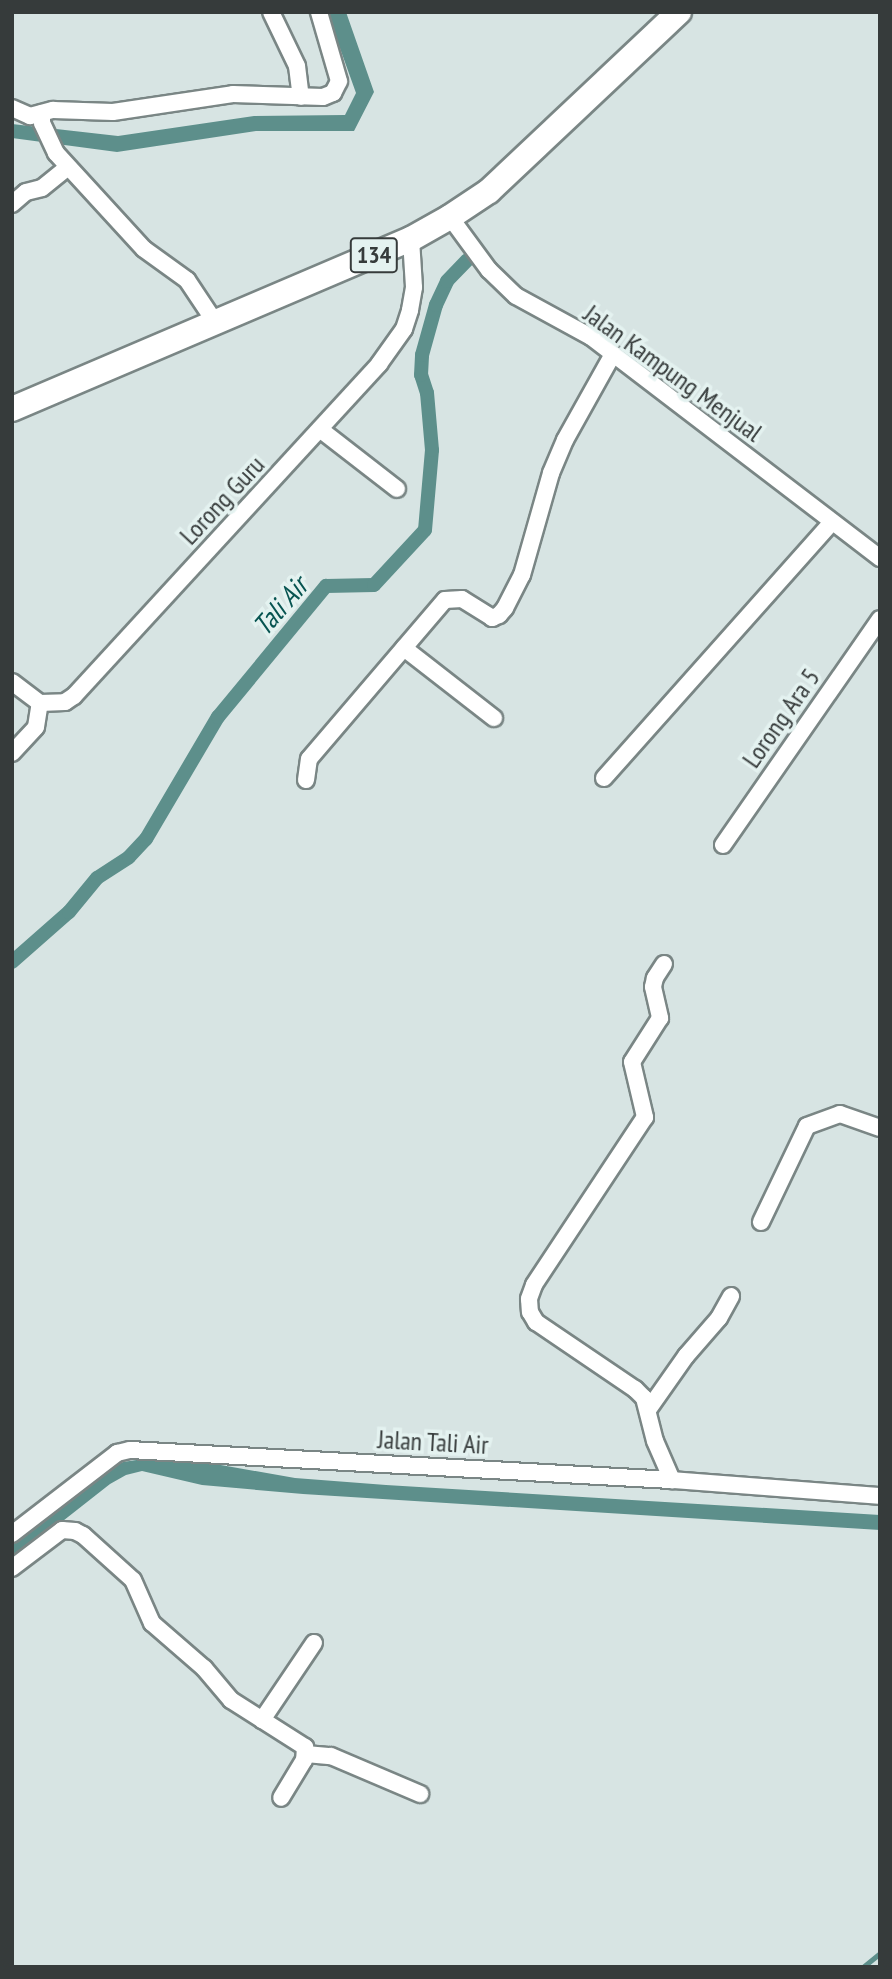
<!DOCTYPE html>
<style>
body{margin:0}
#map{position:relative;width:892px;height:1979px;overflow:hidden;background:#d7e4e3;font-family:"PT Sans Narrow",sans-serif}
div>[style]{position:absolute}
.water>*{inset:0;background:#5d8f8b}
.stream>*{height:4.5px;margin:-2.25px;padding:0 2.25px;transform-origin:2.25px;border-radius:2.25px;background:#5d8f8b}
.canal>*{height:14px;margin:-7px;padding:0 7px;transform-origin:7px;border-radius:7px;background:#5d8f8b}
.roads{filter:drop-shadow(2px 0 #7a8685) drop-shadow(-2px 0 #7a8685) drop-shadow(0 2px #7a8685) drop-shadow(0 -2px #7a8685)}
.street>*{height:16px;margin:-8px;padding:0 8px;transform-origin:8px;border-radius:8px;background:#fff}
.primary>*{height:24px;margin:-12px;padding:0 12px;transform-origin:12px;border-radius:12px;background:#fff}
span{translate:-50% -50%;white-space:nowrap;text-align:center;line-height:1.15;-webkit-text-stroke:7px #e4f2f0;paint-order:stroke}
.shield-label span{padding:2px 5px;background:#e4f2f0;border:2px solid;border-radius:5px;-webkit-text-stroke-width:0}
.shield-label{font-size:24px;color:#363b3b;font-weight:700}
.street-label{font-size:26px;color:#363b3b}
.water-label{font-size:28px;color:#075451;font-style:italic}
.frame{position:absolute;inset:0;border:14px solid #363b3b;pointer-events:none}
</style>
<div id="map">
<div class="water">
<div style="clip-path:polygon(327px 12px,346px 12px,374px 92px,354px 131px,256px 131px,117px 152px,12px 138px,12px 124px,118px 136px,254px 116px,345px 115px,356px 93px)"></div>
<div style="clip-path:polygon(143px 1459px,187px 1459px,295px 1478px,386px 1485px,880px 1515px,880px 1530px,303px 1494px,202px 1485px,142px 1471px,126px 1475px,110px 1484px,12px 1561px,12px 1545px,63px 1503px,106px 1471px,123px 1462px)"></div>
</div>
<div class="stream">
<div style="left:863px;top:1967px;width:22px;rotate:-39deg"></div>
</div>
<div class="canal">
<div style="left:12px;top:962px;width:76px;rotate:-41.3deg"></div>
<div style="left:69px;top:912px;width:44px;rotate:-50.5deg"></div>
<div style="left:97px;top:878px;width:38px;rotate:-33deg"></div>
<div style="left:129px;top:857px;width:25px;rotate:-47deg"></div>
<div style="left:146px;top:839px;width:142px;rotate:-59.5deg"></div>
<div style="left:218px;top:717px;width:170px;rotate:-50.5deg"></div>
<div style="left:326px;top:586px;width:48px;rotate:-1.2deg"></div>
<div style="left:374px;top:585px;width:75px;rotate:-47.2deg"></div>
<div style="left:425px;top:530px;width:80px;rotate:-85deg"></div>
<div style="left:432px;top:450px;width:57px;rotate:-95deg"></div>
<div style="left:427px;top:393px;width:19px;rotate:-108deg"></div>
<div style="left:421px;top:375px;width:20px;rotate:-87deg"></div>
<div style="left:422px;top:355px;width:52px;rotate:-74.4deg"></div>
<div style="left:436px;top:305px;width:26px;rotate:-65deg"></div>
<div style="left:447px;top:281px;width:29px;rotate:-46deg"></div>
</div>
<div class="roads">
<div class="street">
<div style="left:271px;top:12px;width:60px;rotate:64.3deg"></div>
<div style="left:297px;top:66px;width:31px;rotate:83deg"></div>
<div style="left:12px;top:108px;width:20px;rotate:24deg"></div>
<div style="left:30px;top:116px;width:24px;rotate:-15deg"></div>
<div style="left:53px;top:110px;width:60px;rotate:1.9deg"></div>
<div style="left:113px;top:112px;width:121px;rotate:-8.5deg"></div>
<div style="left:233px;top:94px;width:90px;rotate:1.9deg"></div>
<div style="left:323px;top:97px;width:11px;rotate:-22deg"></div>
<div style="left:333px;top:93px;width:13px;rotate:-63deg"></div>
<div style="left:339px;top:81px;width:72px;rotate:-106.2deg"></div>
<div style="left:42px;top:113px;width:10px;rotate:90deg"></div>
<div style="left:42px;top:123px;width:33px;rotate:65deg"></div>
<div style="left:56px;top:153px;width:130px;rotate:47.5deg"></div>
<div style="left:144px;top:249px;width:53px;rotate:35.8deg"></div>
<div style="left:187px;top:280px;width:50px;rotate:56.3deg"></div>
<div style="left:12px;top:204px;width:18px;rotate:-41deg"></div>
<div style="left:26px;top:192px;width:16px;rotate:-14deg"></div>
<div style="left:42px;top:188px;width:33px;rotate:-39deg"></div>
<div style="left:450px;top:217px;width:66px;rotate:53.7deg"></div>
<div style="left:489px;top:270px;width:37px;rotate:44deg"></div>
<div style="left:516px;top:296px;width:85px;rotate:28.7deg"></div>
<div style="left:591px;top:337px;width:364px;rotate:37.4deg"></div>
<div style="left:321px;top:430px;width:96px;rotate:37.8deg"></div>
<div style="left:404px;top:648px;width:114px;rotate:37.9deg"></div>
<div style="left:12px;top:682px;width:35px;rotate:37deg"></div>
<div style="left:40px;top:703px;width:25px;rotate:-2deg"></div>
<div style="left:65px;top:702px;width:11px;rotate:-34deg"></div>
<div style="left:74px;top:696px;width:451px;rotate:-47.4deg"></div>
<div style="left:379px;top:364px;width:43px;rotate:-54.5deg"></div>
<div style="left:404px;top:329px;width:20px;rotate:-72deg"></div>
<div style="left:410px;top:310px;width:23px;rotate:-80deg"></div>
<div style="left:414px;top:287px;width:48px;rotate:-93.6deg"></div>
<div style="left:12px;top:753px;width:35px;rotate:-47deg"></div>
<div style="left:36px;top:727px;width:24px;rotate:-81deg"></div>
<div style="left:604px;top:778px;width:343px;rotate:-48.3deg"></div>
<div style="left:306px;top:780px;width:21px;rotate:-82deg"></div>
<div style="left:309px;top:759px;width:209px;rotate:-49.5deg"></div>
<div style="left:445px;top:600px;width:17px;rotate:-3deg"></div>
<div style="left:462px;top:599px;width:36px;rotate:32deg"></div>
<div style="left:492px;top:618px;width:8px;rotate:-23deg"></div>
<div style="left:499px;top:615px;width:9px;rotate:-49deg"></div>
<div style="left:505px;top:608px;width:37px;rotate:-63deg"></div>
<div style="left:522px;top:575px;width:106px;rotate:-74.1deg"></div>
<div style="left:551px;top:473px;width:36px;rotate:-67deg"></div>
<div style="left:565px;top:440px;width:98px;rotate:-60.8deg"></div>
<div style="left:723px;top:845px;width:275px;rotate:-55.2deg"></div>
<div style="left:664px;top:964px;width:17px;rotate:123deg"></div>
<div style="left:655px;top:978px;width:9px;rotate:103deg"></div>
<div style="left:653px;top:987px;width:32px;rotate:77deg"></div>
<div style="left:660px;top:1018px;width:52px;rotate:122.5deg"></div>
<div style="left:632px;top:1062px;width:57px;rotate:76.7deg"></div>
<div style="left:645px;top:1117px;width:201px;rotate:123.5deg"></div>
<div style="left:534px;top:1285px;width:15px;rotate:110deg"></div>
<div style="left:529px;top:1299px;width:13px;rotate:86deg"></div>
<div style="left:530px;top:1312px;width:12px;rotate:59deg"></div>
<div style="left:536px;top:1322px;width:120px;rotate:34.1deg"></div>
<div style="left:635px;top:1389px;width:13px;rotate:45deg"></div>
<div style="left:644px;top:1398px;width:44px;rotate:75.7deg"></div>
<div style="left:655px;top:1441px;width:43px;rotate:66.4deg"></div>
<div style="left:761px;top:1222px;width:106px;rotate:-64.4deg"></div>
<div style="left:807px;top:1126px;width:35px;rotate:-20deg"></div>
<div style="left:840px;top:1114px;width:42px;rotate:19.3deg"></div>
<div style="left:648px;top:1410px;width:66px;rotate:-54.9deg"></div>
<div style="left:686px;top:1356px;width:50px;rotate:-49deg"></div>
<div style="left:719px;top:1318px;width:25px;rotate:-61deg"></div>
<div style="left:12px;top:1534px;width:133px;rotate:-37.6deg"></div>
<div style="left:117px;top:1453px;width:13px;rotate:-13deg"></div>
<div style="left:130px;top:1450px;width:543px;rotate:3.17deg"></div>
<div style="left:672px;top:1480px;width:209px;rotate:4.4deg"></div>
<div style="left:12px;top:1568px;width:63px;rotate:-37.2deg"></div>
<div style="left:62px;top:1530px;width:13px;rotate:4deg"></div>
<div style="left:75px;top:1531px;width:9px;rotate:27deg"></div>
<div style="left:83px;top:1535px;width:67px;rotate:42deg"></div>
<div style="left:133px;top:1580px;width:47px;rotate:66.2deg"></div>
<div style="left:152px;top:1623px;width:69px;rotate:40.9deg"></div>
<div style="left:204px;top:1668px;width:42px;rotate:49.8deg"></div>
<div style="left:231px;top:1700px;width:88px;rotate:32.4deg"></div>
<div style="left:305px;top:1747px;width:13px;rotate:94deg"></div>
<div style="left:304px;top:1760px;width:44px;rotate:121.2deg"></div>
<div style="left:262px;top:1720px;width:93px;rotate:-56deg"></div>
<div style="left:306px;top:1754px;width:25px;rotate:5deg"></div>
<div style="left:331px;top:1756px;width:97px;rotate:23.1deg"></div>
</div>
<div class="primary">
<div style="left:12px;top:409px;width:434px;rotate:-23.1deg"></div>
<div style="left:411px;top:239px;width:45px;rotate:-29.4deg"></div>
<div style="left:450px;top:217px;width:47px;rotate:-33.7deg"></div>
<div style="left:489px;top:191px;width:261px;rotate:-43.3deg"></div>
</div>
</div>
<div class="shield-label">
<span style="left:374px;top:255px">134</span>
</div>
<div class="street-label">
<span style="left:673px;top:373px;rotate:36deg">Jalan Kampung Menjual</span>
<span style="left:222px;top:500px;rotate:-47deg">Lorong Guru</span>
<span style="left:781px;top:718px;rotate:-55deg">Lorong Ara 5</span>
<span style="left:433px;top:1442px;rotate:3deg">Jalan Tali Air</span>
</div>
<div class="water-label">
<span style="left:280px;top:606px;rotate:-49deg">Tali Air</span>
</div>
<div class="frame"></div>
</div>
